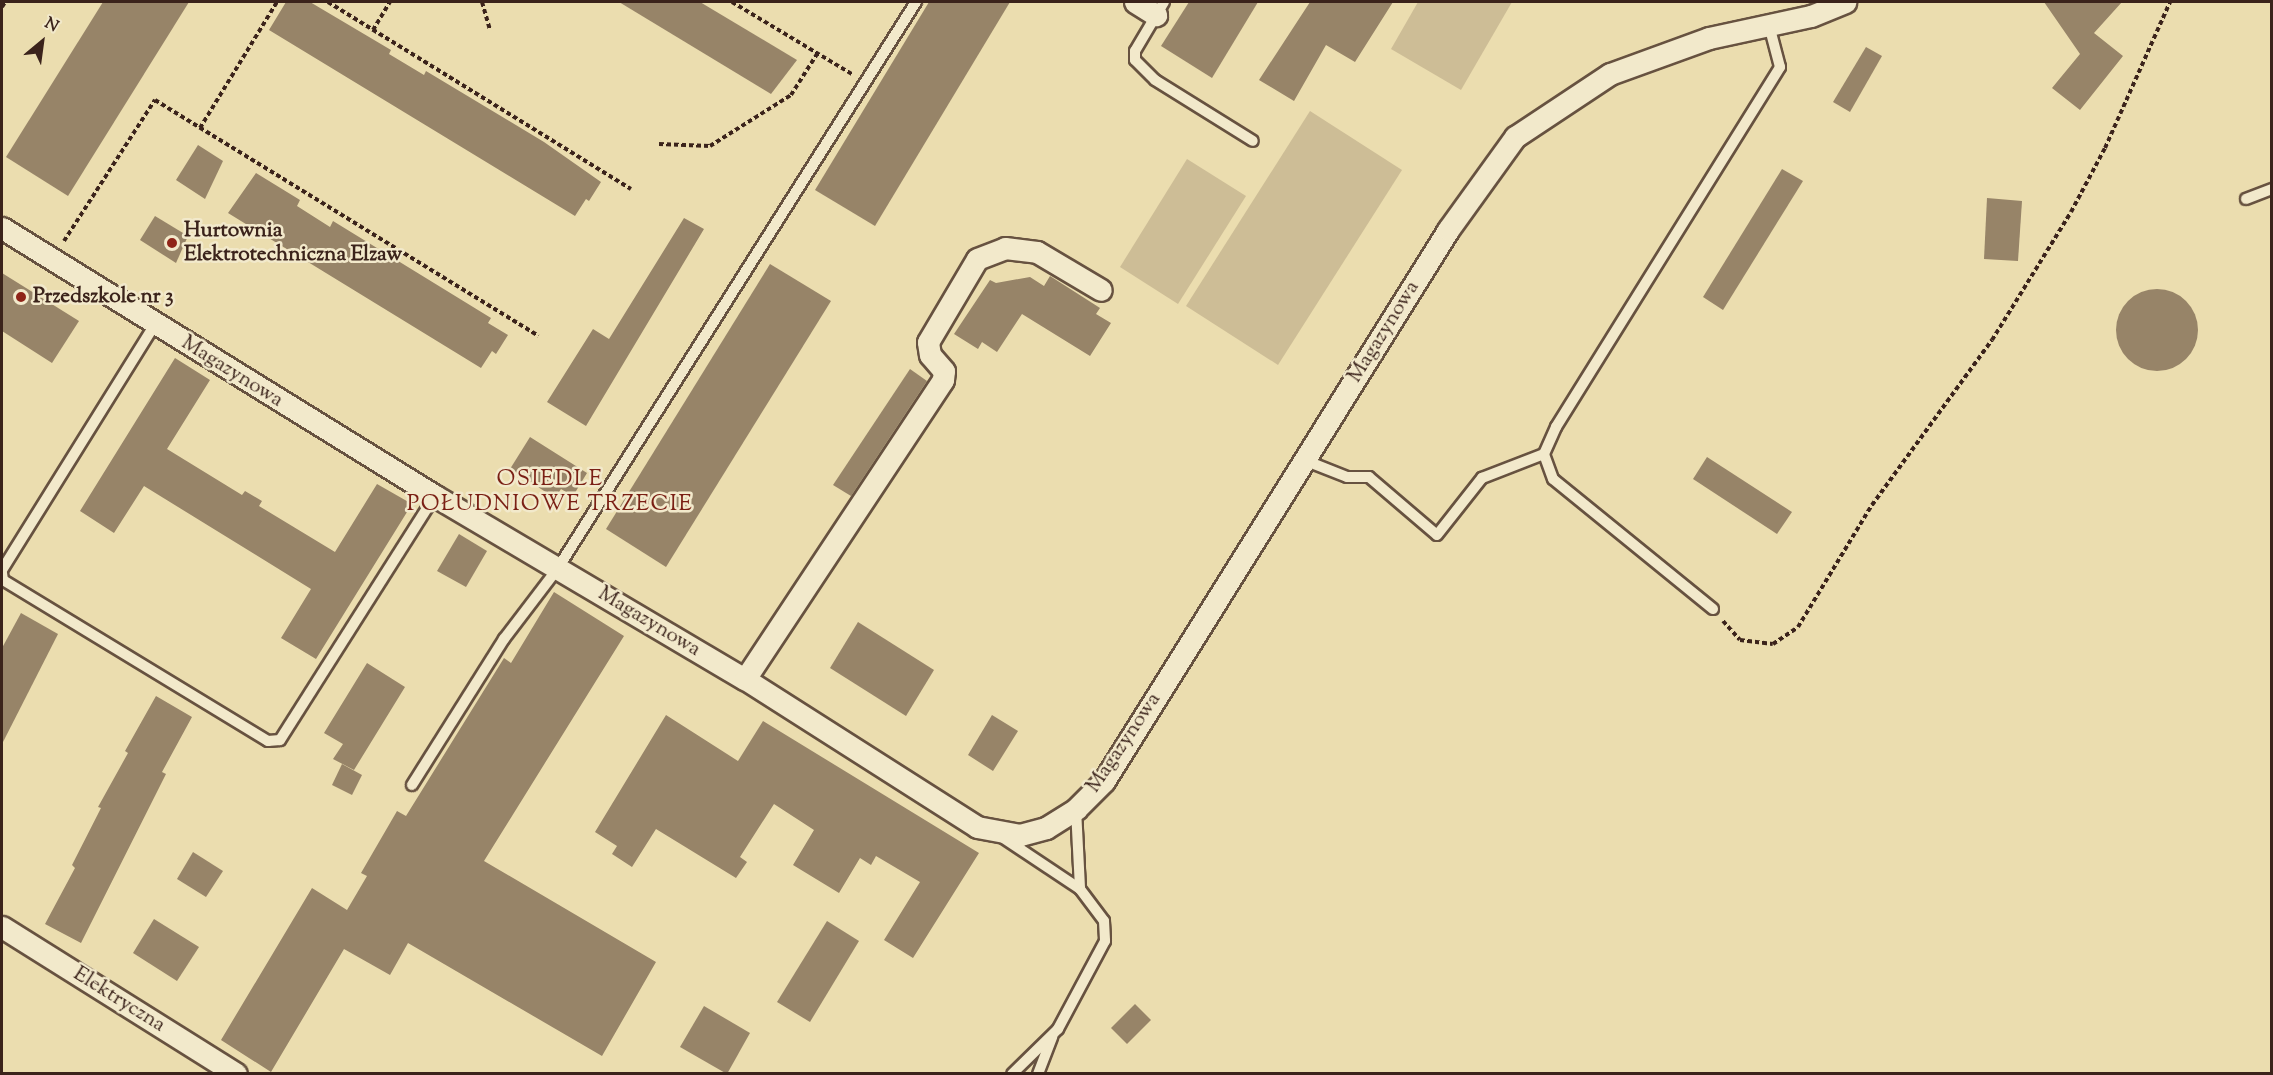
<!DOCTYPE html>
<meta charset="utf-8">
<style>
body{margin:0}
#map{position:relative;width:2273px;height:1075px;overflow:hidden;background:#ebddaf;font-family:"Sorts Mill Goudy",serif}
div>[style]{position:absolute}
.green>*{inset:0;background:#cdbd96}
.building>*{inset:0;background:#978468}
.round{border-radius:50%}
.path>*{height:4px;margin-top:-2px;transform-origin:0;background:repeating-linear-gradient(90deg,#3b231b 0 4.5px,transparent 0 7.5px)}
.roads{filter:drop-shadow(2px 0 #675240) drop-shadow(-2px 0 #675240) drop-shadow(0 2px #675240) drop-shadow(0 -2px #675240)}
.lane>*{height:10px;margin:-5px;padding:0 5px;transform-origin:5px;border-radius:5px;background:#f2e9cb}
.street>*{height:21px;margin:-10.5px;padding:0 10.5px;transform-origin:10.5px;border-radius:10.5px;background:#f2e9cb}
.dots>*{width:16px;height:16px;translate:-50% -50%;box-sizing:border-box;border:3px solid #f2e9cb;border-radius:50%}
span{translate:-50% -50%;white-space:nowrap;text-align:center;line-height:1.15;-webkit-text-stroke:5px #f2e9cb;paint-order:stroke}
.poi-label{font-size:21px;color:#3b231b;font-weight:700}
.left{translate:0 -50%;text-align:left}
.street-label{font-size:21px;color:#3b231b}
.neighbourhood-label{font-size:22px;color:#7a1f14;letter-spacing:1.5px}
.frame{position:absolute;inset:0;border:3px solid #3b231b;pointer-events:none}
.north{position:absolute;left:12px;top:12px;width:60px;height:60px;-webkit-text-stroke:4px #f2e9cb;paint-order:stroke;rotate:29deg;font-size:16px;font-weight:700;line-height:24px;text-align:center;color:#3b231b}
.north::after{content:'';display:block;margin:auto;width:21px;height:27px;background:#3b231b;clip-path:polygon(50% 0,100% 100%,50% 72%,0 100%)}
</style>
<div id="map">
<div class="green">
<div style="clip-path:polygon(1418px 2px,1512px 2px,1461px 90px,1391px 49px)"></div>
<div style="clip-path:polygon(1310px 111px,1402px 170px,1278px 365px,1186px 306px)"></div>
<div style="clip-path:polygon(1187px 159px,1246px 196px,1178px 304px,1120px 267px)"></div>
</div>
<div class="building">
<div style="clip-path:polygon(103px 2px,189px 2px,68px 196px,6px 157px)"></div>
<div style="clip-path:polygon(286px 2px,310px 2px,391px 50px,389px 54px,424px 75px,426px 71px,544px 142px,601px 182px,589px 201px,586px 199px,575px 216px,269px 30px)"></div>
<div style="clip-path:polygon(619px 2px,700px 2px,797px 60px,771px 94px)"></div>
<div style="clip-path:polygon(929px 2px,1010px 2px,875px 226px,815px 190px)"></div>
<div style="clip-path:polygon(1189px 2px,1258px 2px,1212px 78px,1161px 46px)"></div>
<div style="clip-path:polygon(1310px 2px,1393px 2px,1355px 62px,1326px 45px,1294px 101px,1259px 80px)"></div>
<div style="clip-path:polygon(2044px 2px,2122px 2px,2094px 33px,2123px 56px,2080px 110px,2052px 88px,2080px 54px)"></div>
<div style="clip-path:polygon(1866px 47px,1882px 56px,1850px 112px,1833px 102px)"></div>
<div style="clip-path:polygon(198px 145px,223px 161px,205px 199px,176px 180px)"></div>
<div style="clip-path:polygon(1782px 169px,1803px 181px,1723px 310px,1703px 297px)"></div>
<div style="clip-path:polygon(256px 173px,300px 200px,297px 206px,330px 227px,333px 221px,491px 318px,488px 323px,508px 335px,496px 354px,492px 351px,481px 368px,228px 213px)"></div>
<div style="clip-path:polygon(1987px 198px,2022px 201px,2018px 261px,1984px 259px)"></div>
<div style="clip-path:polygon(155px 216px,188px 236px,176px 263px,140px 240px)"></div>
<div style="clip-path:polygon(684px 218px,704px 229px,586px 426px,547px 402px,593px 329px,609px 339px)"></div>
<div style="clip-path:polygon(770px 264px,831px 301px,666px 567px,606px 529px)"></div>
<div style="clip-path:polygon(2px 273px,79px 321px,52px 363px,2px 331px)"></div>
<div style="clip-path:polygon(1050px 276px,1100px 308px,1096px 314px,1111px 323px,1090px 356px,1022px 314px,997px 352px,982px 342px,978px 349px,954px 334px,990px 280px,996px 283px,1030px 277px,1044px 286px)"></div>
<div class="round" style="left:2116px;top:289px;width:82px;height:82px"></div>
<div style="clip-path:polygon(175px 358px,210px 380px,167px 449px,242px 495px,245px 491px,262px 501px,259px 506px,335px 552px,377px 484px,412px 504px,316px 659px,281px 638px,311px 589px,144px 486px,114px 533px,80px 511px)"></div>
<div style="clip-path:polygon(910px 369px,927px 381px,851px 496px,833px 485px)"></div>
<div style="clip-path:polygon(530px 437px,587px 473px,573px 496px,561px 489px,555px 498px,510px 469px)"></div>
<div style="clip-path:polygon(1707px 457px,1792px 512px,1777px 534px,1693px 479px)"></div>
<div style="clip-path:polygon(459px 534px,487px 551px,466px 587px,437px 571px)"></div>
<div style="clip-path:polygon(554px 592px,624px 636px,484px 861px,656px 962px,602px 1056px,408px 943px,390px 975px,344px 949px,271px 1072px,221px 1040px,312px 888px,347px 910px,367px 876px,361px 873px,397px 811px,406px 816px,504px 658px,511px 663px)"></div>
<div style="clip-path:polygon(21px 613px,58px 634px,2px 744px,2px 648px)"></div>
<div style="clip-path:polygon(858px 622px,934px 670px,906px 716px,830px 668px)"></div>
<div style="clip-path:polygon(367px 663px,405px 687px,354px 770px,333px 759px,343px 744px,324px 733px)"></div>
<div style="clip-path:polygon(156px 696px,192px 717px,162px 772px,166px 774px,81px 943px,45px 924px,75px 868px,72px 865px,101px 808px,98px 807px,128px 753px,125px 751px)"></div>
<div style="clip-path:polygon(666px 715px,738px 761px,763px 721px,979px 853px,913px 958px,884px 940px,920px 882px,876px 856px,871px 865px,860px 858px,839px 893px,793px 865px,814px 830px,774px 804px,740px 857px,747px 862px,736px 878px,656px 829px,632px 867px,612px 854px,617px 846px,595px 832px)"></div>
<div style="clip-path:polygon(992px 715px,1018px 731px,993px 771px,968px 755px)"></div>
<div style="clip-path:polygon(342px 764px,362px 775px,352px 795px,332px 785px)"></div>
<div style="clip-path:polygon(193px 852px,223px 871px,206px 897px,177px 879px)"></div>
<div style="clip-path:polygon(154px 919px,199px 947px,177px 981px,133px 953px)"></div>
<div style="clip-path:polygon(827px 921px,859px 941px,810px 1022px,777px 1002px)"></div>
<div style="clip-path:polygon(1135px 1004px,1151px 1020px,1127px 1044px,1111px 1028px)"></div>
<div style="clip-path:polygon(704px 1006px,750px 1033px,727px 1074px,680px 1047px)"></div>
</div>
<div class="path">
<div style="left:328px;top:2px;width:356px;rotate:31.7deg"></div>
<div style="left:482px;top:2px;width:29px;rotate:74deg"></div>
<div style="left:732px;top:2px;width:140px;rotate:31deg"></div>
<div style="left:2px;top:7px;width:6px;rotate:-59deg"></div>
<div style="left:373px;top:30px;width:33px;rotate:-59deg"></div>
<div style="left:200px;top:128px;width:148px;rotate:-58.6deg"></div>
<div style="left:659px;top:144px;width:51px;rotate:2.2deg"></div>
<div style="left:710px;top:146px;width:96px;rotate:-32.2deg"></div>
<div style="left:791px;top:95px;width:49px;rotate:-57.6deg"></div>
<div style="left:64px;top:241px;width:168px;rotate:-57.2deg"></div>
<div style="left:155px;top:100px;width:450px;rotate:31.6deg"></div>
<div style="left:1723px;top:621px;width:25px;rotate:48deg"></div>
<div style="left:1740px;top:640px;width:33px;rotate:7deg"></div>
<div style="left:1773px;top:644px;width:30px;rotate:-34deg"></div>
<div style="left:1798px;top:627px;width:143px;rotate:-58.8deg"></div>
<div style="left:1872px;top:505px;width:204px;rotate:-54deg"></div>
<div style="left:1992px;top:340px;width:150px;rotate:-58.3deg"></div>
<div style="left:2071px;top:212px;width:72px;rotate:-62deg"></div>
<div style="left:2105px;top:148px;width:160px;rotate:-66deg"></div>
</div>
<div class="roads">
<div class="lane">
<div style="left:1164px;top:2px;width:57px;rotate:120.6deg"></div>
<div style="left:1135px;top:51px;width:9px;rotate:90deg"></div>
<div style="left:1135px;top:60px;width:28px;rotate:45deg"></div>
<div style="left:1155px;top:80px;width:115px;rotate:31.9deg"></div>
<div style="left:2246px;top:199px;width:28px;rotate:-21deg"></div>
<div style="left:1304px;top:460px;width:46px;rotate:21.6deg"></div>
<div style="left:1347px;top:477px;width:22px"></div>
<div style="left:1369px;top:477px;width:89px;rotate:40.5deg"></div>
<div style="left:1437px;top:535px;width:73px;rotate:-51.7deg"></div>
<div style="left:1482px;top:478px;width:66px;rotate:-21.2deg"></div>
<div style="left:2px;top:570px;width:290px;rotate:-58.1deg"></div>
<div style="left:2px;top:573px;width:7px;rotate:82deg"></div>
<div style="left:3px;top:580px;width:310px;rotate:31.3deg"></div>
<div style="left:268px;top:741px;width:12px;rotate:-5deg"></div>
<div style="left:280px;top:740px;width:289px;rotate:-57.6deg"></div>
<div style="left:1713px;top:609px;width:206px;rotate:-140.9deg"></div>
<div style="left:1553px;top:479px;width:27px;rotate:-110deg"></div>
<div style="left:1544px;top:454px;width:30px;rotate:-66deg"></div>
<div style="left:1556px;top:427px;width:424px;rotate:-58.1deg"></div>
<div style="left:1780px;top:67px;width:43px;rotate:-104.7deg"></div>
<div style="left:412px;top:785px;width:173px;rotate:-57.8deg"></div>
<div style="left:504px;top:639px;width:89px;rotate:-52.7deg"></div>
<div style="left:558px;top:568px;width:670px;rotate:-57.69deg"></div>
<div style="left:1076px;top:809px;width:80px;rotate:87.1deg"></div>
<div style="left:1002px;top:837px;width:94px;rotate:33.7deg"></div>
<div style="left:1080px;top:889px;width:40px;rotate:53deg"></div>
<div style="left:1104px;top:921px;width:20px;rotate:87deg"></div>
<div style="left:1105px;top:941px;width:100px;rotate:118.1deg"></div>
<div style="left:1058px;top:1029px;width:64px;rotate:135.6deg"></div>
<div style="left:1038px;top:1074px;width:40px;rotate:-69deg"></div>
</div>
<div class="street">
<div style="left:1135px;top:2px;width:25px;rotate:32deg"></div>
<div style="left:2px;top:228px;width:509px;rotate:31.75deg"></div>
<div style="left:435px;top:496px;width:360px;rotate:30.6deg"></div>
<div style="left:745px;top:679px;width:275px;rotate:32.5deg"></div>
<div style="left:977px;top:827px;width:44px;rotate:10.5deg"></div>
<div style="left:1020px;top:835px;width:27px;rotate:-15deg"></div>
<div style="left:1046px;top:828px;width:36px;rotate:-32deg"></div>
<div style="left:1076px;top:809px;width:40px;rotate:-45deg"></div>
<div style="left:1104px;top:781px;width:650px;rotate:-58.02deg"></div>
<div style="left:1448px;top:230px;width:115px;rotate:-54.2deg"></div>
<div style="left:1515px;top:137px;width:114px;rotate:-33.6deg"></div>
<div style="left:1610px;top:74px;width:105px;rotate:-20deg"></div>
<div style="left:1709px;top:38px;width:104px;rotate:-12.2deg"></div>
<div style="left:1811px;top:16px;width:37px;rotate:-22deg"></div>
<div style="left:745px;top:679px;width:359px;rotate:-56.5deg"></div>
<div style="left:943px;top:380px;width:9px;rotate:-84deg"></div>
<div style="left:944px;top:371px;width:21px;rotate:-131deg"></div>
<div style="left:930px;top:355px;width:13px;rotate:-99deg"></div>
<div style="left:928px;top:342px;width:96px;rotate:-59.4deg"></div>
<div style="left:977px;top:259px;width:30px;rotate:-21deg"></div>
<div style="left:1005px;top:248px;width:32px;rotate:7deg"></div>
<div style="left:1037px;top:252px;width:74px;rotate:30.7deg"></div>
<div style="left:2px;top:927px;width:276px;rotate:32.1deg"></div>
</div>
</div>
<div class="dots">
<div style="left:172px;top:243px;background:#8f2418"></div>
<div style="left:21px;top:297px;background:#8f2418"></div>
</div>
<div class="poi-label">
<span class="left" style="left:184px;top:243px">Hurtownia<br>Elektrotechniczna Elzaw</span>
<span class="left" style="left:33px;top:297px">Przedszkole nr 3</span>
</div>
<div class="street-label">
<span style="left:1384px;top:332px;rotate:-58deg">Magazynowa</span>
<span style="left:232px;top:372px;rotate:32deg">Magazynowa</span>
<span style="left:649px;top:622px;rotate:31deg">Magazynowa</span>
<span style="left:1124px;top:743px;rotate:-56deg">Magazynowa</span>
<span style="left:119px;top:1000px;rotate:32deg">Elektryczna</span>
</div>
<div class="neighbourhood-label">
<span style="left:550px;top:493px">OSIEDLE<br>POŁUDNIOWE TRZECIE</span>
</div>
<div class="frame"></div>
<div class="north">N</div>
</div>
